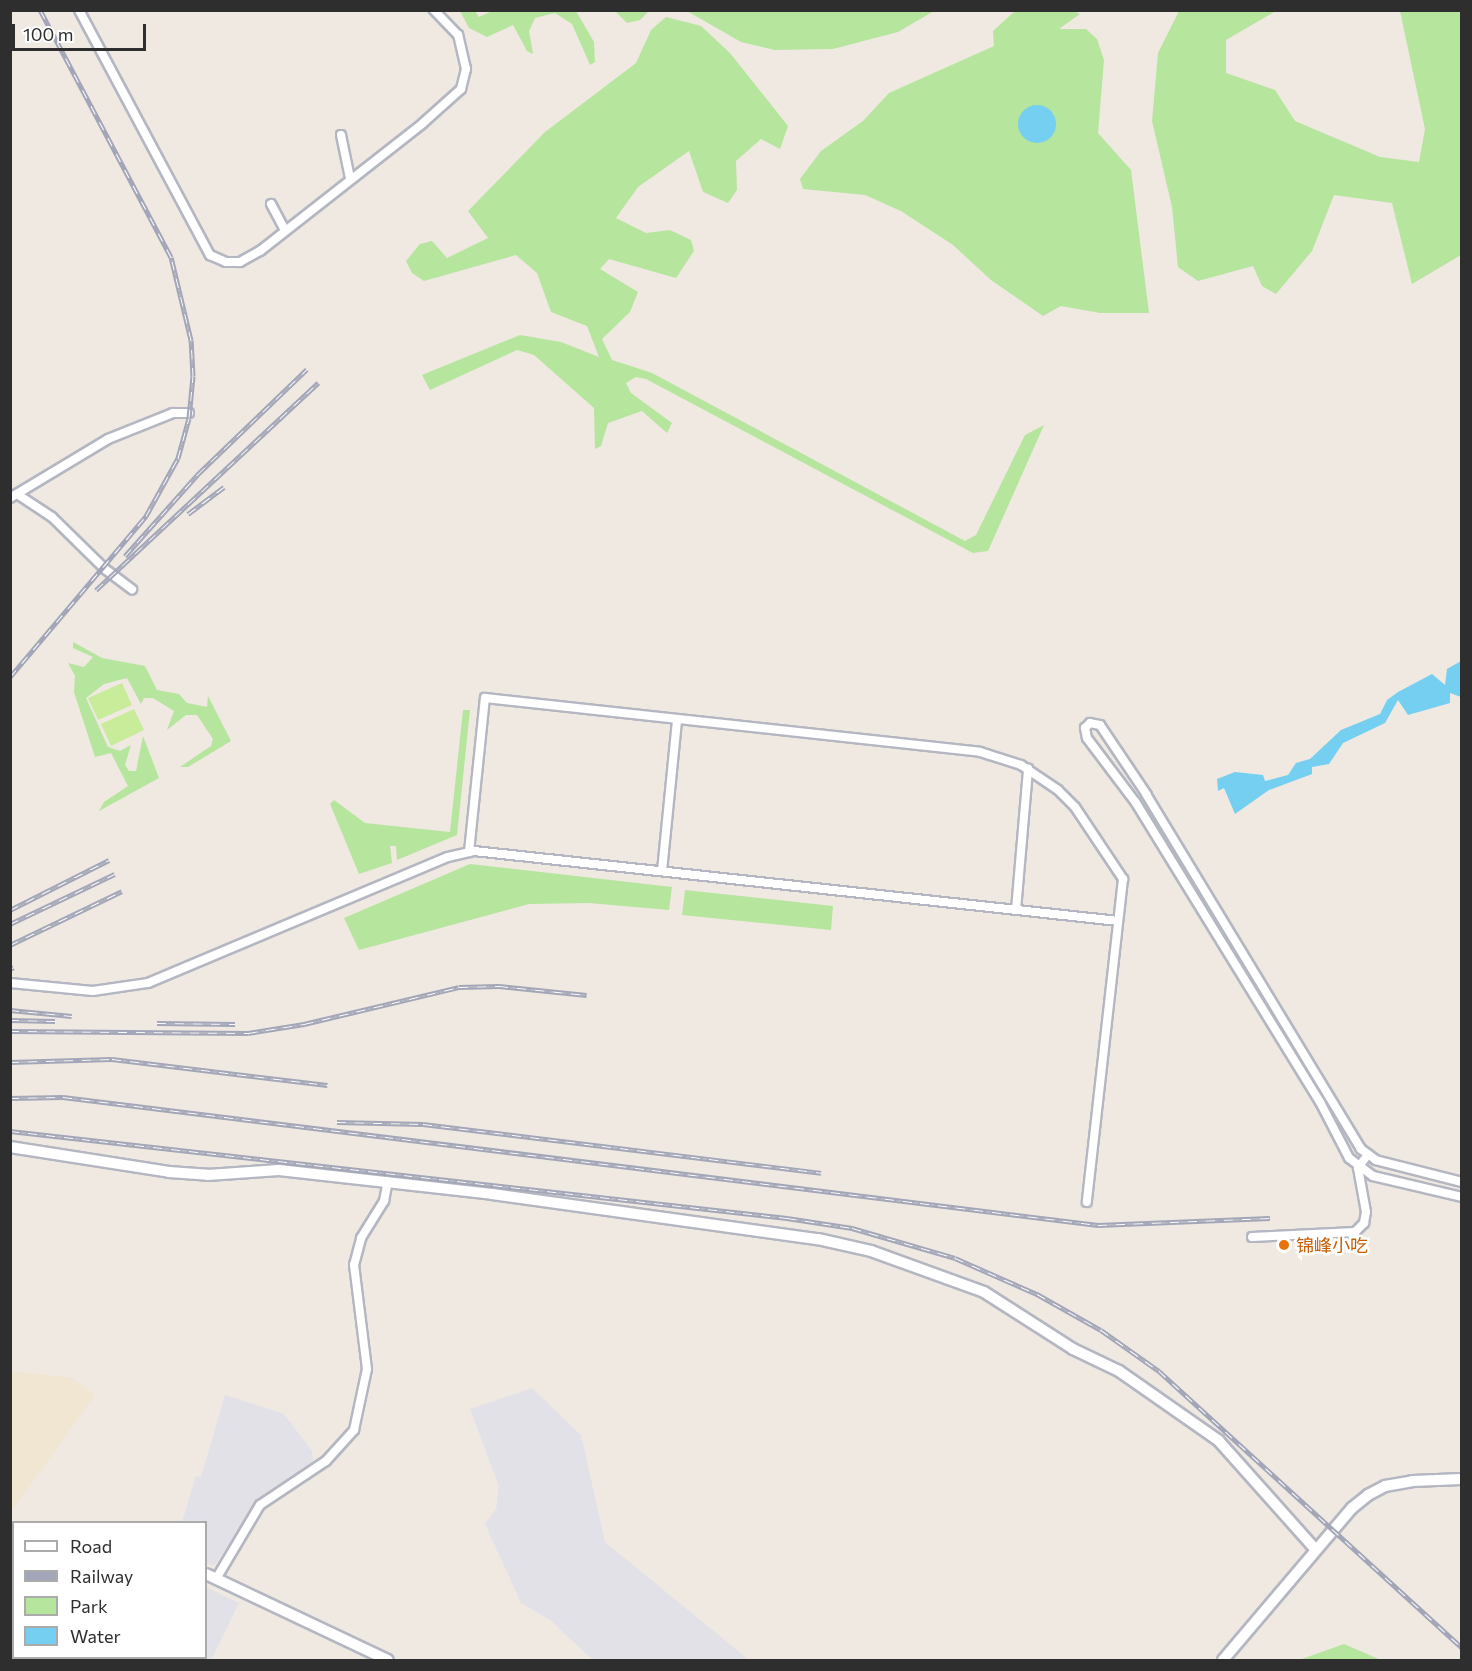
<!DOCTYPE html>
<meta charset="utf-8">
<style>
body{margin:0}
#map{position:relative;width:1472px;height:1671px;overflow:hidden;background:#efe9e1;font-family:Commissioner,"Noto Sans SC",sans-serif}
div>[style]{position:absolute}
.industrial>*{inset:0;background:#e3e1e8}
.education>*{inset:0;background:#f0e6d1}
.green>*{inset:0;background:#b6e59e}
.pitch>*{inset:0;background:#c9ec9a}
.water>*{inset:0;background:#75cff0}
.round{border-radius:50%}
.roads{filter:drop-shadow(2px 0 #b4b7c1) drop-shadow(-2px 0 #b4b7c1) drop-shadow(0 2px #b4b7c1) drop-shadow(0 -2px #b4b7c1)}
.street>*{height:8px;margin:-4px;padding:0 4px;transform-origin:4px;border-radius:4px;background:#fff}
.secondary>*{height:10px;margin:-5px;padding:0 5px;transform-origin:5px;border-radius:5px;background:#fff}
.rail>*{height:5px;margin-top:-2.5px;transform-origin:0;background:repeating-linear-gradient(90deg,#fff 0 9px,#a3a6b8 0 18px);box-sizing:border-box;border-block:2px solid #a3a6b8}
.dots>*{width:16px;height:16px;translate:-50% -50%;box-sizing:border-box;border:3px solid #fff;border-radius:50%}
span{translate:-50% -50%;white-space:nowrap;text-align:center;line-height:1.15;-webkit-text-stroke:5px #fff;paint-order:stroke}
.food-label{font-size:18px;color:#c56008}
.left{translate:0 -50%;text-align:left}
.frame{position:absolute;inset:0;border:12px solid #2e2e2e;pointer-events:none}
.legend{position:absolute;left:12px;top:1521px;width:195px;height:138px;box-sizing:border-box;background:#fff;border:2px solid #ababab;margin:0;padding:8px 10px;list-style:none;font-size:18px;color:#2e2e2e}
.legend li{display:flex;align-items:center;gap:12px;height:30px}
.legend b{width:30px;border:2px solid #ababab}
.scale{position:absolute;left:12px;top:24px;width:134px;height:27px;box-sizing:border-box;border:3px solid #2e2e2e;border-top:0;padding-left:8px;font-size:18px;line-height:21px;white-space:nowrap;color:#2e2e2e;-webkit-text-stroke:4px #fff;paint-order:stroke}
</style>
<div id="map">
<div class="industrial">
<div style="clip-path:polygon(532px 1388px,581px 1435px,605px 1542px,749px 1660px,593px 1660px,550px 1620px,521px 1603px,485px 1524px,496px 1509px,499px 1486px,470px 1409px)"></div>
<div style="clip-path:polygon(225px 1395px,284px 1414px,312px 1451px,313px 1461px,255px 1505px,214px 1566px,206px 1563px,206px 1522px,182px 1522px,196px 1476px,201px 1477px)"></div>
<div style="clip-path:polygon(11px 1543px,14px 1658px,206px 1658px,206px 1587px,239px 1603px,211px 1660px,11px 1660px)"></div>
</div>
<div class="education">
<div style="clip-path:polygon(11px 1371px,72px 1378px,95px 1395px,11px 1512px)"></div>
</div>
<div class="green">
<div style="clip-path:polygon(460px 11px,475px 11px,479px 17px,492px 11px,576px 11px,594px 42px,595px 62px,590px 65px,572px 24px,555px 13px,535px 18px,529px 31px,533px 54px,527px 51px,513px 25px,487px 37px,469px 28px)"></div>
<div style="clip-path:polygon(615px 11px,649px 11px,640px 20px,627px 23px)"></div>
<div style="clip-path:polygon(687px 11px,934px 11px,898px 32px,833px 49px,775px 50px,741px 42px)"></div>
<div style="clip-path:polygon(1015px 11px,1074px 11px,1080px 14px,1059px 29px,1086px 29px,1097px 39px,1104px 60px,1098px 133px,1131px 170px,1149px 313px,1100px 313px,1061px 306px,1043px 316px,991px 280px,953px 245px,901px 211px,865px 195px,803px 189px,800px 179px,821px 151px,863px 121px,889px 93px,994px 46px,993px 31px)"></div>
<div style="clip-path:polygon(1179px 11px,1276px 11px,1226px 40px,1226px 73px,1275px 90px,1295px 121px,1380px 157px,1419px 162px,1425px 129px,1400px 11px,1461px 11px,1461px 255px,1412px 284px,1392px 203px,1334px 195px,1312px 251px,1276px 294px,1262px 286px,1253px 266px,1198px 281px,1178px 267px,1172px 207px,1152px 121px,1158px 53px)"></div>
<div style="clip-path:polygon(666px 17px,701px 26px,730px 53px,788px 126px,780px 149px,761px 139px,736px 161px,737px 190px,728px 203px,703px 192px,689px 151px,638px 187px,616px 218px,646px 233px,670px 230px,691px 240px,694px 251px,676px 278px,609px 259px,600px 269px,638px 292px,630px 312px,602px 339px,612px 360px,652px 373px,965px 541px,976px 535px,1025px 435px,1044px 425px,988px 551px,973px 553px,646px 379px,636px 377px,626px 383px,631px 393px,672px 423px,667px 433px,642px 411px,608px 423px,601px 446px,595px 449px,594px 408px,534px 355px,517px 350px,430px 390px,422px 375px,520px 335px,561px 342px,599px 357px,587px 326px,551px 312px,537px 273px,516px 255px,424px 281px,412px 273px,406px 261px,420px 244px,432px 241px,447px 258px,488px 238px,468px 211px,545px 132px,636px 63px,651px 30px)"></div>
<div style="clip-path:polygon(73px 642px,102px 658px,145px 666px,157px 690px,179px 694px,187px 703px,207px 707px,208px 696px,231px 741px,188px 767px,180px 767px,211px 746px,213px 739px,197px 715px,186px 715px,167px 730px,174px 711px,153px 698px,144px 698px,141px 704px,127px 678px,104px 684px,86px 698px,108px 747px,120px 751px,131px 745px,125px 765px,129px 771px,136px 771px,143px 736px,159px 778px,99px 811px,104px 802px,128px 786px,111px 753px,95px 757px,74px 692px,75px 676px,68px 663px,84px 667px,93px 657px,73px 648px)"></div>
<div style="clip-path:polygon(463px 710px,470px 710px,457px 835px,397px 860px,396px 846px,390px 846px,392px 863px,359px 874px,330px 804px,334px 800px,365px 823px,450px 832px)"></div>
<div style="clip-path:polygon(470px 864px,672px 887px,669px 910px,589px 903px,529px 904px,359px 950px,344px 918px)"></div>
<div style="clip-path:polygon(685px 890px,833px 906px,831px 930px,682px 915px)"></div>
<div style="clip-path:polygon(1344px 1644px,1381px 1660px,1299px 1660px)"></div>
</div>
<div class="pitch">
<div style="clip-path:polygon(122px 683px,132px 705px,98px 720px,88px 698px)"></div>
<div style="clip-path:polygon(134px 709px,144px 730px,111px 746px,101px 724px)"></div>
</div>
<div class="water">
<div class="round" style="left:1018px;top:105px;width:38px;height:38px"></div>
<div style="clip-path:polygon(1461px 661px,1461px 697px,1450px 693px,1450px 703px,1408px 715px,1398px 700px,1385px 723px,1343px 743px,1329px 764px,1312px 767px,1312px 774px,1269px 790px,1235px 814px,1224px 788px,1218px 791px,1217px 779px,1235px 772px,1263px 775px,1265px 781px,1288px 775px,1296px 763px,1310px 759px,1341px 730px,1380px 714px,1387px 700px,1398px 692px,1432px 674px,1445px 685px,1447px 669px)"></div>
</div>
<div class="roads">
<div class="street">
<div style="left:79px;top:10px;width:278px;rotate:61.9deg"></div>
<div style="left:210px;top:255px;width:17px;rotate:24deg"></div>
<div style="left:226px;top:262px;width:14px"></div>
<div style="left:240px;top:262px;width:23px;rotate:-29deg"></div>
<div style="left:260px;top:251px;width:207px;rotate:-38.1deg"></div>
<div style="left:423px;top:123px;width:51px;rotate:-41.8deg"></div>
<div style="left:461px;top:89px;width:21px;rotate:-76deg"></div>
<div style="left:466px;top:69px;width:35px;rotate:-103deg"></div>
<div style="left:458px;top:35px;width:35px;rotate:-134deg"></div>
<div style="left:341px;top:135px;width:44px;rotate:78.2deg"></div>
<div style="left:271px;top:204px;width:30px;rotate:62deg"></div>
<div style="left:17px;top:494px;width:42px;rotate:33.3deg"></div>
<div style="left:52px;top:517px;width:74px;rotate:44.5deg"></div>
<div style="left:105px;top:569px;width:34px;rotate:37deg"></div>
<div style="left:10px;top:498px;width:114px;rotate:-31deg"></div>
<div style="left:108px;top:439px;width:70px;rotate:-21.8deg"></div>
<div style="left:173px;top:413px;width:16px"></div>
<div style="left:469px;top:852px;width:155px;rotate:-84.1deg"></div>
<div style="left:485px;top:698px;width:498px;rotate:6.2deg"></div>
<div style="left:980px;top:752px;width:43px;rotate:17.6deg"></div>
<div style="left:1021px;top:765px;width:45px;rotate:34deg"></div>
<div style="left:1058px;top:790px;width:24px;rotate:45deg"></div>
<div style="left:1075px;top:807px;width:87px;rotate:56.3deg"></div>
<div style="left:1123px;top:879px;width:325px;rotate:96.4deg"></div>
<div style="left:662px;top:871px;width:152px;rotate:-84.3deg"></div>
<div style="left:1016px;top:910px;width:142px;rotate:-85.1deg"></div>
<div style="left:10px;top:983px;width:83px;rotate:5.5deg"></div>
<div style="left:93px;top:991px;width:56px;rotate:-8.3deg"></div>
<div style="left:148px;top:983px;width:325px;rotate:-22.8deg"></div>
<div style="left:448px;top:857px;width:27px;rotate:-13deg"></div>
<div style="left:474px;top:851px;width:648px;rotate:6.2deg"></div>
<div style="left:1462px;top:1182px;width:89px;rotate:-165.7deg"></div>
<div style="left:1376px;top:1160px;width:19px;rotate:-144deg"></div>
<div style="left:1361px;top:1149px;width:414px;rotate:-121.2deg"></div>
<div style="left:1147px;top:795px;width:84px;rotate:-123.9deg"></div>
<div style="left:1100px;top:725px;width:10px;rotate:-169deg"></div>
<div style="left:1090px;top:723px;width:7px;rotate:135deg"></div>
<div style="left:1085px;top:728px;width:10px;rotate:79deg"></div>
<div style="left:1087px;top:738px;width:81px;rotate:53deg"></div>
<div style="left:1136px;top:803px;width:351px;rotate:58.4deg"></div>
<div style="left:1320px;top:1102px;width:63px;rotate:62.6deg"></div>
<div style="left:1349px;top:1158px;width:30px;rotate:37deg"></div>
<div style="left:1373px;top:1176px;width:91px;rotate:13.3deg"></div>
<div style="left:1252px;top:1237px;width:103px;rotate:-2.8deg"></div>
<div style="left:1355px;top:1232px;width:13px;rotate:-45deg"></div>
<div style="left:1364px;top:1223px;width:11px;rotate:-80deg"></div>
<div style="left:1366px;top:1212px;width:45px;rotate:-100.3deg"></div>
<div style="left:1358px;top:1168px;width:17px;rotate:-54deg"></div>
<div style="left:216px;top:1579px;width:86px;rotate:-59.3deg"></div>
<div style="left:260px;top:1505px;width:79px;rotate:-33.7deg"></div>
<div style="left:326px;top:1461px;width:42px;rotate:-47.9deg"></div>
<div style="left:354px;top:1430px;width:62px;rotate:-78deg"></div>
<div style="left:367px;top:1369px;width:105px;rotate:-97.1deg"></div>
<div style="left:354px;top:1265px;width:28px;rotate:-75deg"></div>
<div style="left:361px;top:1238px;width:44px;rotate:-58.1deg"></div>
<div style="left:384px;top:1201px;width:20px;rotate:-79deg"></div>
</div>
<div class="secondary">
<div style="left:10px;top:1147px;width:161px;rotate:8.9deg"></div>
<div style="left:169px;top:1172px;width:39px;rotate:4deg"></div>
<div style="left:208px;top:1175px;width:71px;rotate:-4deg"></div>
<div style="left:279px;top:1170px;width:214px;rotate:6.4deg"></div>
<div style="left:492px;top:1194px;width:329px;rotate:7.9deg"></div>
<div style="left:818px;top:1239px;width:54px;rotate:12.8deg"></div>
<div style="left:871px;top:1251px;width:120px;rotate:19.9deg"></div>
<div style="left:984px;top:1292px;width:106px;rotate:32.6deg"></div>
<div style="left:1073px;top:1349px;width:51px;rotate:25.6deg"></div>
<div style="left:1119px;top:1371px;width:121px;rotate:34.9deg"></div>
<div style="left:1218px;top:1440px;width:147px;rotate:48.3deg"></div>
<div style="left:10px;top:1531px;width:4px"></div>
<div style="left:206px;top:1574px;width:201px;rotate:25.3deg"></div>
<div style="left:1223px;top:1660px;width:199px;rotate:-49.7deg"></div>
<div style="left:1352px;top:1508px;width:21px;rotate:-39deg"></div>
<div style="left:1368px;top:1495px;width:19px;rotate:-28deg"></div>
<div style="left:1385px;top:1486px;width:27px;rotate:-10deg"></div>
<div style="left:1412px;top:1481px;width:50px;rotate:-2.3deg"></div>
</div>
</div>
<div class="rail">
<div style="left:188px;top:514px;width:45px;rotate:-36.9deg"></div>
<div style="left:125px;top:556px;width:110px;rotate:-48.3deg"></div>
<div style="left:198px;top:474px;width:151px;rotate:-43.9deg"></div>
<div style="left:96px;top:590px;width:304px;rotate:-43deg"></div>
<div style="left:10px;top:677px;width:211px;rotate:-49.8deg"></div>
<div style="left:146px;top:516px;width:66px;rotate:-61.1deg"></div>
<div style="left:178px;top:458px;width:41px;rotate:-74.6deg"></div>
<div style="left:189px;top:418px;width:42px;rotate:-84.6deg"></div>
<div style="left:193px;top:376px;width:36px;rotate:-93deg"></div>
<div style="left:191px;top:340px;width:85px;rotate:-103.5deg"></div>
<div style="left:171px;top:257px;width:280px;rotate:-117.9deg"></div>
<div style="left:10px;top:910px;width:111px;rotate:-26.8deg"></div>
<div style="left:10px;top:924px;width:116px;rotate:-25.5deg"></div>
<div style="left:10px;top:945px;width:124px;rotate:-25.7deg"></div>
<div style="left:10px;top:969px;width:4px;rotate:-27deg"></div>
<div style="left:10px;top:1010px;width:62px;rotate:5.5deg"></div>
<div style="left:10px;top:1020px;width:45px;rotate:1.3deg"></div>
<div style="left:157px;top:1023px;width:78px;rotate:0.7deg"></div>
<div style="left:10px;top:1031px;width:238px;rotate:0.5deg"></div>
<div style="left:248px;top:1033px;width:57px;rotate:-9.1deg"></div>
<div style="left:304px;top:1024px;width:159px;rotate:-13.4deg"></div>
<div style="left:459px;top:987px;width:40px;rotate:-1.4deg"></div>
<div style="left:499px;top:986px;width:88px;rotate:5.8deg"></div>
<div style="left:10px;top:1062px;width:102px;rotate:-1.7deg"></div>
<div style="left:112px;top:1059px;width:217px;rotate:6.9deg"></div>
<div style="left:10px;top:1098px;width:53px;rotate:-1.1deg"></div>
<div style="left:63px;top:1097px;width:1043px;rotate:7.05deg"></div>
<div style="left:1098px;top:1225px;width:172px;rotate:-2.3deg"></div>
<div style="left:337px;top:1122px;width:86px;rotate:1.3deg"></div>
<div style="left:423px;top:1124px;width:401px;rotate:7deg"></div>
<div style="left:10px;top:1131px;width:782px;rotate:6.39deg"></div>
<div style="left:787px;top:1218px;width:66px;rotate:8.7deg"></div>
<div style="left:852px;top:1228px;width:107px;rotate:16.2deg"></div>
<div style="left:955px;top:1258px;width:90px;rotate:23.7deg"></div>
<div style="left:1037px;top:1294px;width:73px;rotate:29.4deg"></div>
<div style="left:1101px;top:1330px;width:71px;rotate:35.3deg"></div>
<div style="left:1159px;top:1371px;width:411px;rotate:42.4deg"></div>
</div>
<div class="dots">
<div style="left:1284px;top:1245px;background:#e8710a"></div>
</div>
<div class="food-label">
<span class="left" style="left:1296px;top:1245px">锦峰小吃</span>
</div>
<div class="frame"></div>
<ul class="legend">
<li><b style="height:8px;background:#fff"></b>Road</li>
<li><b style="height:8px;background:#a3a6b8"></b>Railway</li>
<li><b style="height:16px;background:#b6e59e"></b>Park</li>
<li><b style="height:16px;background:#75cff0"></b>Water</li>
</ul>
<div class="scale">100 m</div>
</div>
